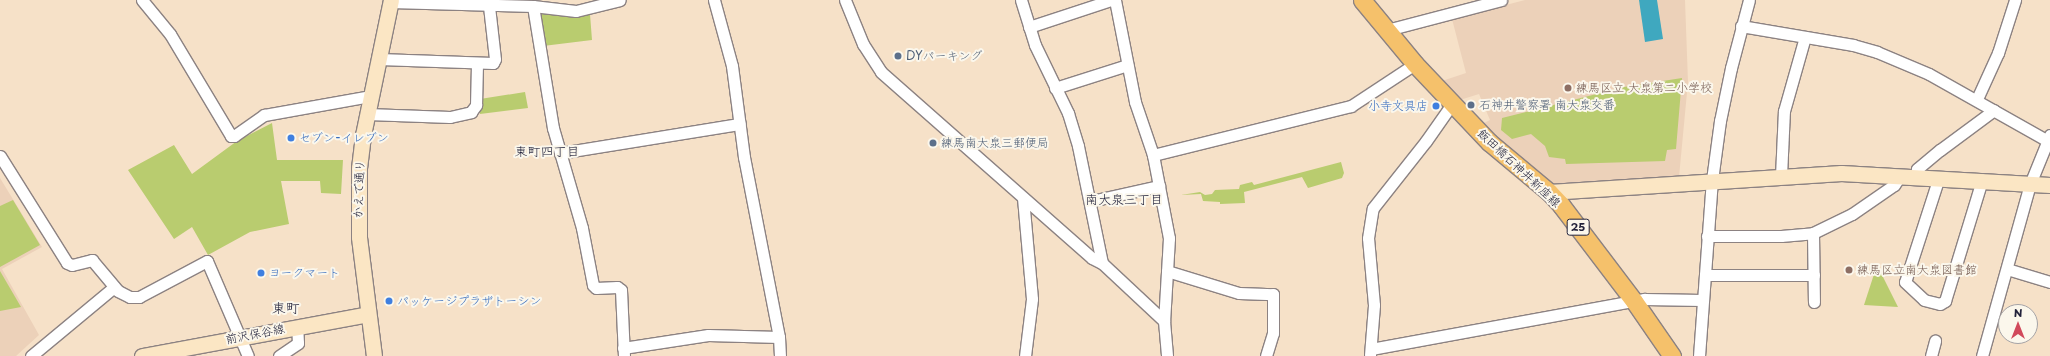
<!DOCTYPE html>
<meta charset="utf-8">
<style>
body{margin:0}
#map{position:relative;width:2050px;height:356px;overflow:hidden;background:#f6e1c8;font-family:"Playpen Sans","Klee One",sans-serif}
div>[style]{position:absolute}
.built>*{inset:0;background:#ecd1b9}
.green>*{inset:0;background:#b9cc6f}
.water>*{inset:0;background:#3fa8bf}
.roads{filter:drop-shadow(1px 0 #8c8282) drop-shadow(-1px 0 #8c8282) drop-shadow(0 1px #8c8282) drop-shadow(0 -1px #8c8282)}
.street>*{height:11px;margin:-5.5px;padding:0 5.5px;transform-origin:5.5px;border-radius:5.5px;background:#fff}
.secondary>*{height:15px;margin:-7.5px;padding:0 7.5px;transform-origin:7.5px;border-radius:7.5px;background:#fbe6c4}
.primary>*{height:17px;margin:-8.5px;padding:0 8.5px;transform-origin:8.5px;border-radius:8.5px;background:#f5c16b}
.dots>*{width:11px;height:11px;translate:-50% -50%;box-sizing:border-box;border:2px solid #fbf7ec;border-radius:50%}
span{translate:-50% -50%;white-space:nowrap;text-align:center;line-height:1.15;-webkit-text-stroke:4px #fbf7ec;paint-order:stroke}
.shield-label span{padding:1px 3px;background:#fbf7ec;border:1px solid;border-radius:3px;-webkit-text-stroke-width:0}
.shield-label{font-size:11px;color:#22223b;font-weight:700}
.service-label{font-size:12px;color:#4e5e75}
.left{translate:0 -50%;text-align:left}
.education-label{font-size:12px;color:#785e54}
.shop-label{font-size:12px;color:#366cbe}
.right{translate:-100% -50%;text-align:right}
.street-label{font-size:12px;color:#22223b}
.neighbourhood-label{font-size:13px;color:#22223b}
.quarter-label{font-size:14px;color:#22223b}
.north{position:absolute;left:1998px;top:304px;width:40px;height:40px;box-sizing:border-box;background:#fbf7ec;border:1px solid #a4a2a5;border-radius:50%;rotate:0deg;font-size:11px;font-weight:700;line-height:16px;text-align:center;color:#22223b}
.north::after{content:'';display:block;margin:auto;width:14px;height:18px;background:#d1495b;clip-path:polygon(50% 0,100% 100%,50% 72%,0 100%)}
</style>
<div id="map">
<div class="built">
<div style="clip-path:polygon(1525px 0,1685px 0,1688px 82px,1679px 177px,1550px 184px,1508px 149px,1484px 123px,1490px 120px,1479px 94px,1460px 100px,1442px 81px,1466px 73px,1452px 19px)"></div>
<div style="clip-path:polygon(0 178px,42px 247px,2px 269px,39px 335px,16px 356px,0 356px)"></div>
</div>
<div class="green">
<div style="clip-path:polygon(539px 12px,577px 16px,590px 14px,592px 40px,543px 46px)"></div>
<div style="clip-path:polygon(1682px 78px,1676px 149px,1667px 150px,1665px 161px,1566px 164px,1565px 159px,1549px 157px,1545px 146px,1531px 134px,1512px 139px,1501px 130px,1502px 118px,1624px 87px)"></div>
<div style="clip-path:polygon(525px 92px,528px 108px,480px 114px,480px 99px)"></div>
<div style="clip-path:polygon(272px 123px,277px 160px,343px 160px,341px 194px,321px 193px,320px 181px,281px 181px,289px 224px,250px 232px,208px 255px,192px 227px,174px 239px,128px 170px,174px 145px,192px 174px,237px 141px)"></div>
<div style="clip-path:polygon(1341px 162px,1344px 173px,1342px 178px,1308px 188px,1302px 177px,1244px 192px,1245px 203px,1220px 204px,1220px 202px,1203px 201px,1201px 194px,1181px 195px,1200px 192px,1205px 195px,1212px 194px,1215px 190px,1239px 189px,1240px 185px,1252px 182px,1254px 185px)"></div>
<div style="clip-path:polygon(13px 200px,40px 245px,0 267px,0 206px)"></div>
<div style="clip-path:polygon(1877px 265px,1898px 307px,1864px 305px)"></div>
<div style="clip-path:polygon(0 271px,21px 307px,0 311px)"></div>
</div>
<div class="water">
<div style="clip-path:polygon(1639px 0,1657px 0,1663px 39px,1645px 42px)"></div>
</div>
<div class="roads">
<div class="street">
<div style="left:142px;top:0;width:44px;rotate:50.5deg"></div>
<div style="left:170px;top:34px;width:119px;rotate:59.1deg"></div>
<div style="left:231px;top:136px;width:3px"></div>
<div style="left:234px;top:136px;width:37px;rotate:-35deg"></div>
<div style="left:264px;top:115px;width:109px;rotate:-10.1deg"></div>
<div style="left:714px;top:0;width:68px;rotate:74.7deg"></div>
<div style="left:732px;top:66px;width:92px;rotate:82.5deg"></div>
<div style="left:744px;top:157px;width:183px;rotate:79deg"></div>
<div style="left:779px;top:337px;width:19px;rotate:87deg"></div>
<div style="left:845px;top:0;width:48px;rotate:67.8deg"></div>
<div style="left:863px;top:44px;width:33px;rotate:57deg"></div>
<div style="left:881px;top:72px;width:281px;rotate:41.4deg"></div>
<div style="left:1092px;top:258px;width:11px;rotate:27deg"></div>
<div style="left:1102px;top:263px;width:85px;rotate:43.1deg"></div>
<div style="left:1021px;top:0;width:47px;rotate:72.7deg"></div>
<div style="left:1035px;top:45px;width:76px;rotate:64.1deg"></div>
<div style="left:1068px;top:113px;width:34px;rotate:73deg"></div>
<div style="left:1078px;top:146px;width:119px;rotate:78.4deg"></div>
<div style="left:1115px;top:0;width:104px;rotate:78.9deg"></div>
<div style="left:1135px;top:102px;width:56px;rotate:71.2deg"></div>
<div style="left:1153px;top:155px;width:85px;rotate:79.1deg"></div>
<div style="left:1169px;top:238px;width:83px;rotate:93.4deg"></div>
<div style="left:1164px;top:321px;width:35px;rotate:85deg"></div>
<div style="left:390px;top:2px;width:143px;rotate:1.6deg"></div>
<div style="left:533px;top:6px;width:43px;rotate:6.6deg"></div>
<div style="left:576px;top:11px;width:45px;rotate:-14deg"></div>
<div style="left:533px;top:6px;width:124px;rotate:80.7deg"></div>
<div style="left:553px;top:128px;width:104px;rotate:73.8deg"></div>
<div style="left:582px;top:228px;width:58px;rotate:79.1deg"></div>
<div style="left:593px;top:285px;width:4px;rotate:45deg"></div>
<div style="left:596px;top:288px;width:21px;rotate:-3deg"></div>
<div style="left:617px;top:287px;width:5px;rotate:37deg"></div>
<div style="left:621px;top:290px;width:66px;rotate:87.4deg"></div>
<div style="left:1741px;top:26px;width:114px;rotate:9.6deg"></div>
<div style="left:1853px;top:45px;width:25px;rotate:16deg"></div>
<div style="left:1877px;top:52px;width:56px;rotate:22.9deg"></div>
<div style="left:1929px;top:74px;width:134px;rotate:29.4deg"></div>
<div style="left:1029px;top:27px;width:86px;rotate:-18.2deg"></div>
<div style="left:1387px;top:30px;width:118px;rotate:-14.7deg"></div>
<div style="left:379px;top:59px;width:114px;rotate:2deg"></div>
<div style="left:493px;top:63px;width:4px;rotate:-63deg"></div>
<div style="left:495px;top:59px;width:53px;rotate:-96.5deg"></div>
<div style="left:1055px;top:88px;width:76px;rotate:-17.7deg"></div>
<div style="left:1977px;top:99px;width:51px;rotate:-65.5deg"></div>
<div style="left:1998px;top:53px;width:56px;rotate:-72.2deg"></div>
<div style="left:367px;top:114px;width:83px;rotate:2.1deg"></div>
<div style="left:450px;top:117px;width:22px;rotate:-13deg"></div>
<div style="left:471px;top:112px;width:9px;rotate:-54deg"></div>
<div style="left:476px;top:105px;width:42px;rotate:-88.6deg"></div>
<div style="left:560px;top:153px;width:182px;rotate:-9.2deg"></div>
<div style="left:1153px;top:155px;width:204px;rotate:-13.9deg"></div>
<div style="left:1351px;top:106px;width:77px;rotate:-33.3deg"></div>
<div style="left:0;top:156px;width:126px;rotate:57.9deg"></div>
<div style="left:67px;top:263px;width:5px;rotate:22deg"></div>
<div style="left:72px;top:265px;width:21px;rotate:-14deg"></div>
<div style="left:92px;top:260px;width:40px;rotate:50deg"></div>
<div style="left:118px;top:291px;width:13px;rotate:27deg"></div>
<div style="left:130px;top:297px;width:9px"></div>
<div style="left:139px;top:297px;width:77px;rotate:-27.9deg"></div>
<div style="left:207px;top:261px;width:103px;rotate:66.7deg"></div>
<div style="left:1781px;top:176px;width:65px;rotate:-87.4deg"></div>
<div style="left:1784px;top:111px;width:77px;rotate:-74.2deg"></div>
<div style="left:1916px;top:176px;width:7px;rotate:-82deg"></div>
<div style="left:1917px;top:169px;width:30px;rotate:-40deg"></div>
<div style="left:1940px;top:150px;width:67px;rotate:-36.5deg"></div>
<div style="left:1939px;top:177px;width:110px;rotate:107.9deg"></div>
<div style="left:1905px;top:282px;width:26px;rotate:43deg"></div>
<div style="left:1924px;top:300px;width:16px;rotate:14deg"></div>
<div style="left:1940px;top:304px;width:6px;rotate:-31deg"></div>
<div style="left:1945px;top:301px;width:127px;rotate:-73deg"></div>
<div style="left:1023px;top:198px;width:101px;rotate:84.9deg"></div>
<div style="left:1032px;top:299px;width:57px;rotate:97deg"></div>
<div style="left:1091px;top:201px;width:70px;rotate:-12.4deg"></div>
<div style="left:1813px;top:233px;width:69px;rotate:89.2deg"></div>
<div style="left:1707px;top:236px;width:74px"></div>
<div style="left:1781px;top:236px;width:32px;rotate:-5deg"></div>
<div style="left:1813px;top:233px;width:43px;rotate:-26deg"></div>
<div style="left:1852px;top:214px;width:51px;rotate:-34.6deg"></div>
<div style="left:1894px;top:185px;width:12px;rotate:-55deg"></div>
<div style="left:2007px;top:269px;width:45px;rotate:16.8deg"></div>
<div style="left:1167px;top:271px;width:75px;rotate:17deg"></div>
<div style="left:1239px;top:293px;width:34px;rotate:2deg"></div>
<div style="left:1273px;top:294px;width:39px;rotate:90deg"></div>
<div style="left:1273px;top:333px;width:24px;rotate:107deg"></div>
<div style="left:1705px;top:275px;width:109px"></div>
<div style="left:623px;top:348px;width:86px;rotate:-8.7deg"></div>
<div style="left:708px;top:335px;width:71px;rotate:1.6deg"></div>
<div style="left:1371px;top:349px;width:278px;rotate:-10.4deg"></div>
<div style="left:1644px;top:299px;width:58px;rotate:1deg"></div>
<div style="left:1370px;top:355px;width:50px;rotate:-85.4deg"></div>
<div style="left:1374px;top:305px;width:67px;rotate:-95.1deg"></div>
<div style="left:1368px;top:238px;width:30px;rotate:-81deg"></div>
<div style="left:1373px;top:208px;width:85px;rotate:-51.7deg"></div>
<div style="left:1426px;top:141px;width:45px;rotate:-54.9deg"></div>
<div style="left:31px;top:356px;width:108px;rotate:-39.7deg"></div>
<div style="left:279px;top:356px;width:23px;rotate:-34deg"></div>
<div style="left:298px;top:343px;width:17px;rotate:-93deg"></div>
<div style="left:1699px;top:356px;width:176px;rotate:-85.8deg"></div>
<div style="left:1712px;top:180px;width:60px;rotate:-82.3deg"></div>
<div style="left:1720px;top:121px;width:54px;rotate:-78.3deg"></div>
<div style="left:1731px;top:68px;width:70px;rotate:-75.2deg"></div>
<div style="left:1931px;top:356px;width:16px;rotate:-75deg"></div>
<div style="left:1982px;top:356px;width:179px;rotate:-74.4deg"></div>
<div style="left:2030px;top:184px;width:53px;rotate:-67.8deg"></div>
</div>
<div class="secondary">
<div style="left:1549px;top:192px;width:293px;rotate:-3.7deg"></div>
<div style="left:1841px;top:173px;width:209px;rotate:3.3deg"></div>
<div style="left:142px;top:356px;width:230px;rotate:-10.5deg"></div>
<div style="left:374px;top:356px;width:120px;rotate:-97.2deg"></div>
<div style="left:359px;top:237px;width:69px;rotate:-90deg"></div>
<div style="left:359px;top:168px;width:33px;rotate:-83deg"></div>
<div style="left:363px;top:135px;width:138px;rotate:-78.3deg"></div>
</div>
<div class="primary">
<div style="left:1362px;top:0;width:83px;rotate:50.4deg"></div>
<div style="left:1415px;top:64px;width:108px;rotate:46.5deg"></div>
<div style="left:1489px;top:142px;width:78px;rotate:39.8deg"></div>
<div style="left:1549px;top:192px;width:18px;rotate:47deg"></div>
<div style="left:1561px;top:205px;width:121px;rotate:52.8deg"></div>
<div style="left:1634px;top:301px;width:67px;rotate:55.4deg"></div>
</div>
</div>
<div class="dots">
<div style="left:898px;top:56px;background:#5c6f8a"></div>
<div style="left:1568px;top:88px;background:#8d6e63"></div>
<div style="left:1471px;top:105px;background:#5c6f8a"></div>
<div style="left:1436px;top:106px;background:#3f7fe0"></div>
<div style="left:291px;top:138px;background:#3f7fe0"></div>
<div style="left:933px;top:143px;background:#5c6f8a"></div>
<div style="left:1849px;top:270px;background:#8d6e63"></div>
<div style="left:261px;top:273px;background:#3f7fe0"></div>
<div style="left:389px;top:301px;background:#3f7fe0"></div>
</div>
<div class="shield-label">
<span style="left:1578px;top:227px">25</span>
</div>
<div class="service-label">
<span class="left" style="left:906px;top:56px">DYパーキング</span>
<span class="left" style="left:1479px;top:105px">石神井警察署 南大泉交番</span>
<span class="left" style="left:941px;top:143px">練馬南大泉三郵便局</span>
</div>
<div class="education-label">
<span class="left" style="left:1576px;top:88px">練馬区立 大泉第二小学校</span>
<span class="left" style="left:1857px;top:270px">練馬区立南大泉図書館</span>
</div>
<div class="shop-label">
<span class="right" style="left:1428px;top:106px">小寺文具店</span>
<span class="left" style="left:299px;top:138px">セブン-イレブン</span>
<span class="left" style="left:269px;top:273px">ヨークマート</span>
<span class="left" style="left:397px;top:301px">パッケージプラザトーシン</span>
</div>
<div class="street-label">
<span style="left:1519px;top:168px;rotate:43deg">飯田橋石神井新座線</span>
<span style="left:359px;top:189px;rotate:-88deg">かえで通り</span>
<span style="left:255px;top:334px;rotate:-11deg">前沢保谷線</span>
</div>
<div class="neighbourhood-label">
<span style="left:547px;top:151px">東町四丁目</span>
<span style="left:1124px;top:199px">南大泉三丁目</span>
</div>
<div class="quarter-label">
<span style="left:286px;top:308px">東町</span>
</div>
<div class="north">N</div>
</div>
